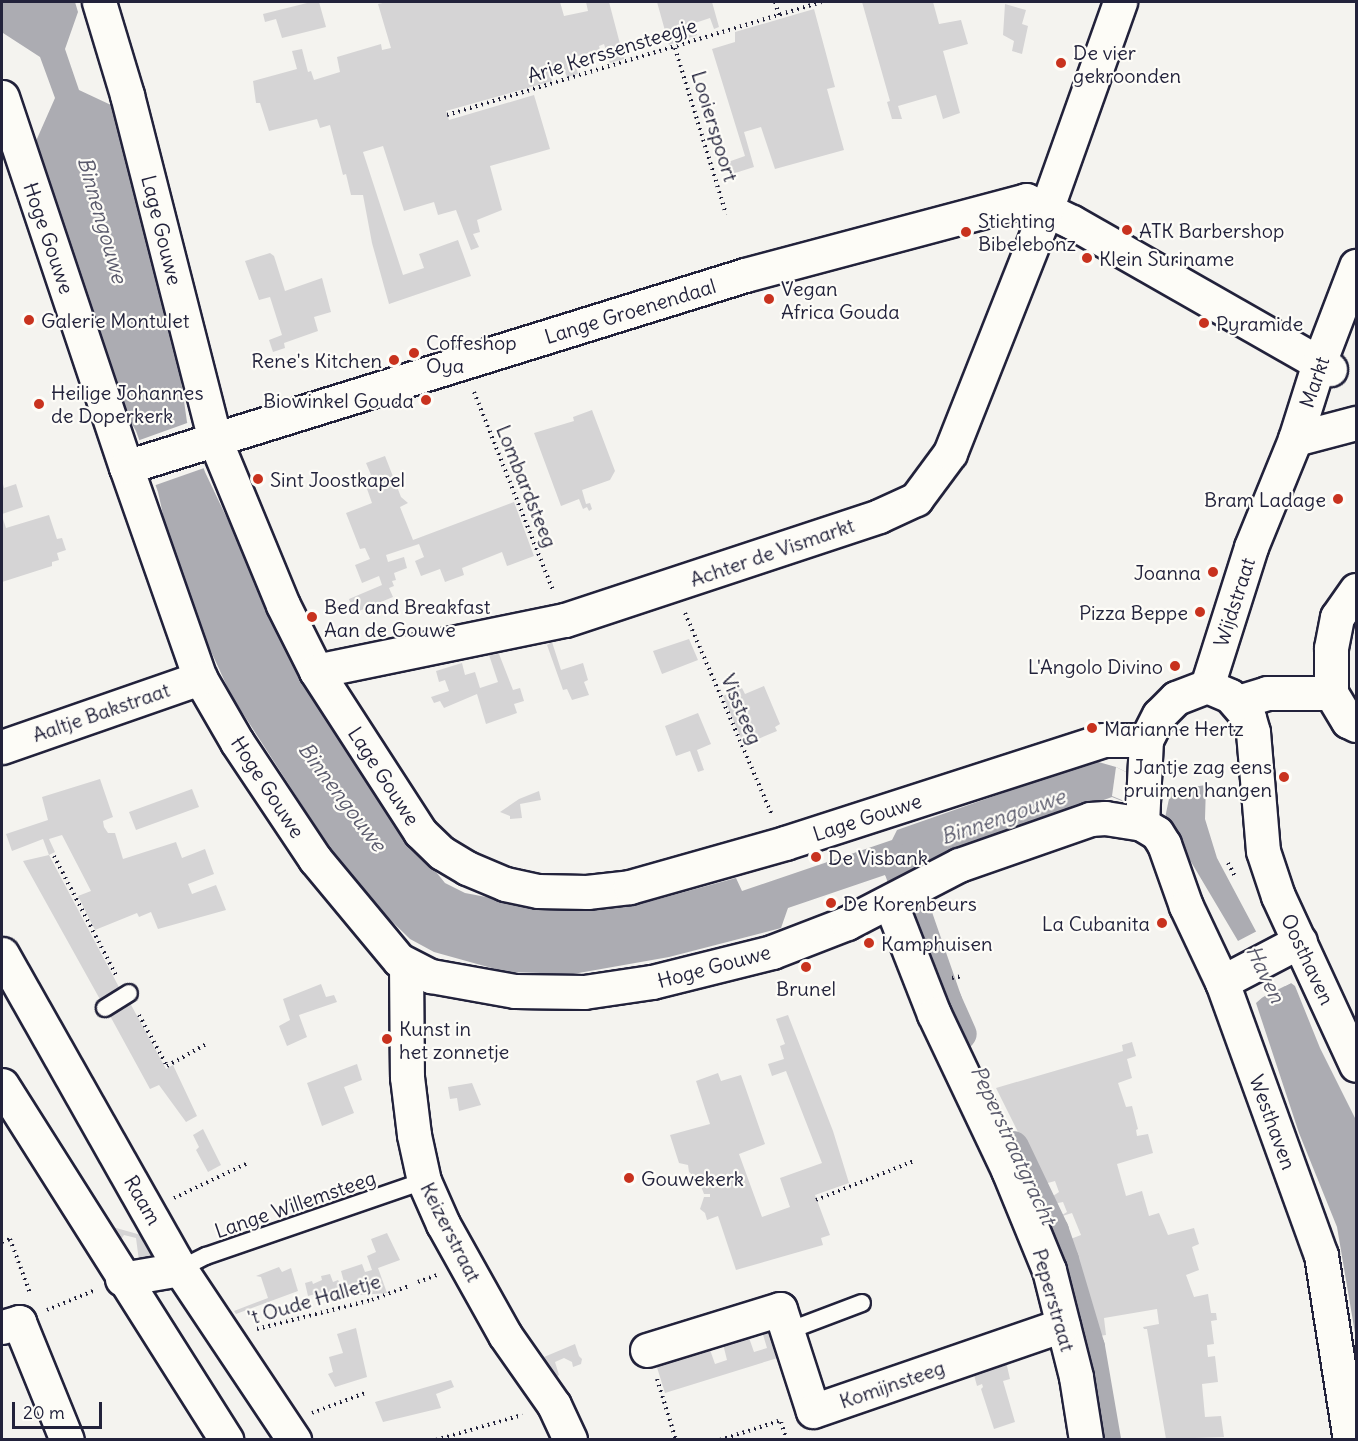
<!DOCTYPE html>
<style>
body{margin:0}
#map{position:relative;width:1358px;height:1441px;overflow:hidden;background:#f4f3ef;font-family:Delius,sans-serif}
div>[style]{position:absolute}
.green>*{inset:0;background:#d5d4d5}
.water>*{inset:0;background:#acacb2}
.pier>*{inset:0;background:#f4f3ef}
.canal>*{height:32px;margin:-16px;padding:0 16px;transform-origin:16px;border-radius:16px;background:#acacb2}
.path>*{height:4px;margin-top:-2px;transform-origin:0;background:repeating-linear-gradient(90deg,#22223b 0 1.5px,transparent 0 6px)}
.roads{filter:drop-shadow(2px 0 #22223b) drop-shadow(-2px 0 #22223b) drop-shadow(0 2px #22223b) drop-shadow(0 -2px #22223b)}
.lane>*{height:16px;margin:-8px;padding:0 8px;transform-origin:8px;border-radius:8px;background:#fdfcf7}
.street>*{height:33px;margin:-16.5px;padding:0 16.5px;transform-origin:16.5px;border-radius:16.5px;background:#fdfcf7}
.dots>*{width:16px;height:16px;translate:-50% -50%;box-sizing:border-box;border:3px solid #fdfcf7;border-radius:50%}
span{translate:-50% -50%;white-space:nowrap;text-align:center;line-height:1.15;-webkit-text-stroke:4.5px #fdfcf7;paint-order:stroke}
.street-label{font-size:20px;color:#22223b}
.poi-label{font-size:20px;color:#22223b}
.left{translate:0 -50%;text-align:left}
.right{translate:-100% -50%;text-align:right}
.water-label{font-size:21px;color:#59596b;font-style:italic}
.frame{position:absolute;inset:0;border:3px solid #22223b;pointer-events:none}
.scale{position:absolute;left:12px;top:1402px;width:90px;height:27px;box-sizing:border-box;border:3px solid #22223b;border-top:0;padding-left:8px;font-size:18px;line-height:21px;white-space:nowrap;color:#22223b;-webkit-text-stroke:4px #fdfcf7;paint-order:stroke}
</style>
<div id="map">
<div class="green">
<div style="clip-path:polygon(311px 2px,319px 2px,326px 27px,282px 38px,276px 19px,265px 22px,263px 14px)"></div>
<div style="clip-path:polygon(387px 2px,560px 2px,564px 16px,588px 11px,586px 2px,609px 2px,624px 59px,610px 63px,604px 44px,599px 46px,600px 50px,574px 57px,578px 74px,567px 77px,563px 67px,550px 71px,552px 81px,446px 111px,449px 120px,534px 95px,550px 149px,490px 166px,502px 210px,477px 220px,480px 232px,473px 234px,479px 247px,471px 250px,456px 210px,438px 215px,434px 202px,404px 211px,383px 146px,363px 152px,403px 275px,424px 268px,419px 254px,458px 240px,471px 276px,389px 304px,372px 243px,363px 195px,351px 195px,346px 174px,343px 175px,330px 125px,320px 128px,317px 119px,269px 131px,260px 103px,256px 103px,253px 81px,297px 69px,292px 51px,302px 49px,308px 72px,311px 71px,314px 80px,340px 72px,337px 57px,381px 44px,382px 50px,391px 48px,378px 4px)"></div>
<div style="clip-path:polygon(657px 2px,712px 2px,719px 27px,714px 29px,710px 18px,695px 23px,697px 35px,669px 45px)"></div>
<div style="clip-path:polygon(862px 2px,933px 2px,939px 24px,961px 20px,968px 44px,943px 51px,960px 113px,943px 119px,936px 95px,898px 106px,902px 119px,892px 119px,887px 102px,890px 101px)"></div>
<div style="clip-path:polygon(1005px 4px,1026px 10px,1022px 24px,1028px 26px,1022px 54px,1012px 51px,1014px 41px,1003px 35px)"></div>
<div style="clip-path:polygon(814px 9px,835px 87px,827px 89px,844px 150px,775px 169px,761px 127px,744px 132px,754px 167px,732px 174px,728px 162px,745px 156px,712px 49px,735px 42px,735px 32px)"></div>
<div style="clip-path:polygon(270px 253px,274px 256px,285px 291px,322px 278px,331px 312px,314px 317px,318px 331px,284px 343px,285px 348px,273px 352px,269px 340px,282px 335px,270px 297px,259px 300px,245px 261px)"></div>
<div style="clip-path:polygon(592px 410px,615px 471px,610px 480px,582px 490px,586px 504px,590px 503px,592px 509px,589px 511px,587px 507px,583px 509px,579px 499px,561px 506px,534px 433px,574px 421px,573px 417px)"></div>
<div style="clip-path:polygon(385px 456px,401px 497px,408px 503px,400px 507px,413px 540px,514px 502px,534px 556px,507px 566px,502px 552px,462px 568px,464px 575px,445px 582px,440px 569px,421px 576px,415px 561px,424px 557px,419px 544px,386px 555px,388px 562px,404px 557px,407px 568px,394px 573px,396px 580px,392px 581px,394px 586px,389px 588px,393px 597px,354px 613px,349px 599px,382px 585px,379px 576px,362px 583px,355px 565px,370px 559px,365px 548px,360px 549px,346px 513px,372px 503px,366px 486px,374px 482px,366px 463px)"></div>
<div style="clip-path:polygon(2px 480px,4px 488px,16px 484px,23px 507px,2px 514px)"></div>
<div style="clip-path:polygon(49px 515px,57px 539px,62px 538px,66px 550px,57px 553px,59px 560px,52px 562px,52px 566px,2px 582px,2px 516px,6px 528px)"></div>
<div style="clip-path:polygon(689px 639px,698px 660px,662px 674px,653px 651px)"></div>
<div style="clip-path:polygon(552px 642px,561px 670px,583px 663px,588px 680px,584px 682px,589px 695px,572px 700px,567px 689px,563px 690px,547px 645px)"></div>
<div style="clip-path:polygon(499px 654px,513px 690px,520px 688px,524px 701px,514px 704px,517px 713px,486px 724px,477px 694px,444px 708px,440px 701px,434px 703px,431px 697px,449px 691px,445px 680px,439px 682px,436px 671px,462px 663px,465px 675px,475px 672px,480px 688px,498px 682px,489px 655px)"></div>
<div style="clip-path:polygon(764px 686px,780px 724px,775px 727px,777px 731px,744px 745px,723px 696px,742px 688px,745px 694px)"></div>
<div style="clip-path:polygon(698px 713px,711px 744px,697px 750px,704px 770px,698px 772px,690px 751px,676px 756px,665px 726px)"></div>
<div style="clip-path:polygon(100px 779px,113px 817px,103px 821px,104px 827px,108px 833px,115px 833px,123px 859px,176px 842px,182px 858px,205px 849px,214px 874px,188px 884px,192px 894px,216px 885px,226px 910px,158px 929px,151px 912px,139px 917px,137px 913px,95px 930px,78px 896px,91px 891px,62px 835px,49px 839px,55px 852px,49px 855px,121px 991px,102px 1003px,23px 861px,49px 855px,43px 839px,12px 851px,6px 834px,48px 820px,42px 797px)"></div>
<div style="clip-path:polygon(192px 789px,199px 807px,136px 830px,129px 812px)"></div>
<div style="clip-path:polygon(539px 791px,541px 800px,520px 804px,522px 818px,510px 819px,510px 816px,500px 812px,519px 799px)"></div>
<div style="clip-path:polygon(321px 984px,326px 997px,334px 995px,337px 1002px,299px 1015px,307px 1037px,287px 1046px,279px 1026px,290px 1020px,283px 999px)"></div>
<div style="clip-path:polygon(130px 1003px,166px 1069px,173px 1065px,197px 1116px,186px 1122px,159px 1085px,150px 1089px,109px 1014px)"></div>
<div style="clip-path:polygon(788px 1015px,833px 1131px,849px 1183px,815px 1195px,830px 1235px,821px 1238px,823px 1245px,736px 1270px,718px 1216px,707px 1220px,705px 1213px,700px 1209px,704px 1197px,710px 1197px,710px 1194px,704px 1194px,699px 1181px,704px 1177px,702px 1175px,697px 1179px,689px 1172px,688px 1165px,679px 1163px,670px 1135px,710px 1124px,696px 1081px,718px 1073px,721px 1081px,741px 1075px,765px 1144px,739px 1154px,762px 1217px,790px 1207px,780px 1178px,822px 1163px,786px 1071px,772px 1076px,768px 1064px,784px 1059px,780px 1046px,785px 1044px,776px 1019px)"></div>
<div style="clip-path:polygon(1132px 1042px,1136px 1056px,1127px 1059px,1132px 1078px,1118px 1083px,1126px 1107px,1132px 1106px,1138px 1129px,1136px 1130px,1137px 1136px,1148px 1134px,1153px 1153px,1117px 1164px,1126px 1196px,1142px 1191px,1149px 1216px,1159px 1213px,1168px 1235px,1194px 1228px,1199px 1244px,1192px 1247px,1199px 1270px,1186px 1275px,1194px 1297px,1208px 1294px,1211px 1313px,1216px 1313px,1217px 1320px,1211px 1321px,1214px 1344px,1207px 1345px,1208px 1357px,1215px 1356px,1218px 1382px,1202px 1384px,1205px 1417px,1221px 1416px,1224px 1437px,1166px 1439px,1147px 1329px,1144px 1329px,1143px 1327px,1159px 1324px,1157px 1309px,1104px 1318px,1106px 1335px,1099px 1336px,1068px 1240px,1081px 1235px,1072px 1213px,1059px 1217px,1067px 1212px,1063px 1202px,1053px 1204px,1050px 1198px,1059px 1192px,1055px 1181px,1044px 1184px,996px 1088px,1123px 1051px,1122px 1045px)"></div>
<div style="clip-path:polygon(357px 1064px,362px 1080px,344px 1087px,354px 1113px,322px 1126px,307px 1083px)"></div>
<div style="clip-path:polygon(472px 1083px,481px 1105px,459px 1111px,457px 1098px,450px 1099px,448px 1087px)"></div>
<div style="clip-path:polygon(203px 1129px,221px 1165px,208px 1172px,196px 1150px,199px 1147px,193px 1135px)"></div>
<div style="clip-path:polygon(102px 1224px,148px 1237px,152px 1253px,149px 1262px,139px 1261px,136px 1238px,124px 1235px,120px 1241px)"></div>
<div style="clip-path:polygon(387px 1233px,400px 1260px,378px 1268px,387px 1293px,360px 1295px,356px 1283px,341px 1287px,342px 1292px,328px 1296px,326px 1291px,308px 1296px,305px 1283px,312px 1281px,313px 1284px,322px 1280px,321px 1276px,330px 1274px,333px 1282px,338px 1280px,340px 1283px,344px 1282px,341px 1271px,362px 1264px,365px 1272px,372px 1270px,367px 1256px,376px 1252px,371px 1239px)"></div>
<div style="clip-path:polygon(279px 1267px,282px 1272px,291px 1268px,298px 1291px,236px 1314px,234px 1311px,268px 1298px,261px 1277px,256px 1276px)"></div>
<div style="clip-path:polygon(774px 1324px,784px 1356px,665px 1393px,655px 1361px,708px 1344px,715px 1364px,727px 1360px,722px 1340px,747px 1332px,754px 1352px,767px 1348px,761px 1328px)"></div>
<div style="clip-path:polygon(356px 1328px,367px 1377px,335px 1387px,328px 1374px,333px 1372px,329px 1357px,343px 1353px,337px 1334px)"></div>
<div style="clip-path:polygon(575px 1344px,579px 1356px,582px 1359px,581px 1364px,573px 1367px,572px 1362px,564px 1358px,555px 1362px,559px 1375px,555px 1378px,544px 1357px)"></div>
<div style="clip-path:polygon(1004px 1353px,1010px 1379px,1003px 1381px,1015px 1422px,994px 1429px,981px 1389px,983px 1387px,982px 1384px,977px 1386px,971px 1364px)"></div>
<div style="clip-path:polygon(451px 1380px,454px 1387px,436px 1394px,441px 1408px,383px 1422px,375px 1402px)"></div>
</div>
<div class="water">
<div style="clip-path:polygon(2px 2px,75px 2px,78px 12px,65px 49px,79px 90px,111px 105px,180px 373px,187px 422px,205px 472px,271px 611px,394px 820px,445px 883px,465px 893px,549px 909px,594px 909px,655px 900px,736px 878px,742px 891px,892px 840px,897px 830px,1095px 761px,1116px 767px,1169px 793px,1171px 790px,1206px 785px,1205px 819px,1217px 858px,1285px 986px,1291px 983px,1295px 986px,1320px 1048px,1356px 1120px,1356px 1339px,1337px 1227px,1299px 1133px,1256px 1003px,1264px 996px,1238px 941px,1165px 818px,1112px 797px,887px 878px,885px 875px,788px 908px,781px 928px,669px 957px,573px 974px,506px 972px,434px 952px,410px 939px,374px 904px,333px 853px,231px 695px,192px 610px,168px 537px,158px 492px,136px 431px,118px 400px,68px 252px,36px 141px,55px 98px,40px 57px,3px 33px)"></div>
</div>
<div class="pier">
<div style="clip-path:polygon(190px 422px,207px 467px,153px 486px,137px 441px)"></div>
<div style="clip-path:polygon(1116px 767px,1170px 794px,1165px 818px,1112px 796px)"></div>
<div style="clip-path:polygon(1259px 930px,1286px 982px,1290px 980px,1291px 983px,1259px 999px,1257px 996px,1260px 995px,1236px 942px)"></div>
</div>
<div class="canal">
<div style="left:894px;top:858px;width:9px;rotate:58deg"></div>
<div style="left:899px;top:866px;width:143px;rotate:70.8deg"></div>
<div style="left:946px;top:1001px;width:36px;rotate:66deg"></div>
<div style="left:1013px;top:1147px;width:93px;rotate:64.5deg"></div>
<div style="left:1053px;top:1231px;width:31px;rotate:71deg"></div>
<div style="left:1063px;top:1260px;width:91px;rotate:73.4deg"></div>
<div style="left:1089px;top:1347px;width:94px;rotate:80.2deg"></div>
</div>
<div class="path">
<div style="left:775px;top:2px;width:14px;rotate:73deg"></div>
<div style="left:675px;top:48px;width:174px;rotate:72.9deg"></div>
<div style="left:447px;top:115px;width:391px;rotate:-16.8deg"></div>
<div style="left:474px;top:392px;width:214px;rotate:68.3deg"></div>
<div style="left:685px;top:613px;width:220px;rotate:66.7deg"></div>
<div style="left:54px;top:856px;width:134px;rotate:62.5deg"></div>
<div style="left:1228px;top:863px;width:17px;rotate:62deg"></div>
<div style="left:952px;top:978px;width:11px;rotate:-10deg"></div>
<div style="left:139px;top:1015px;width:58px;rotate:61.2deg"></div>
<div style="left:167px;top:1066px;width:45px;rotate:-29.4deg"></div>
<div style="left:174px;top:1198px;width:80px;rotate:-25.3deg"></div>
<div style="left:816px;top:1200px;width:105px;rotate:-21.7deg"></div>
<div style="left:2px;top:1242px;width:9px;rotate:-21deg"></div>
<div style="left:10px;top:1239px;width:58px;rotate:69.7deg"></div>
<div style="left:418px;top:1282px;width:20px;rotate:-20deg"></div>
<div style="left:47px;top:1310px;width:50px;rotate:-22.4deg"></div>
<div style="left:257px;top:1329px;width:119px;rotate:-14.2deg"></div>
<div style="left:372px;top:1300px;width:39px;rotate:-21deg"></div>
<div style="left:657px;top:1379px;width:64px;rotate:72.7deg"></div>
<div style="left:312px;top:1413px;width:57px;rotate:-20.7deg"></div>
<div style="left:781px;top:1422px;width:19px;rotate:72deg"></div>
<div style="left:436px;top:1440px;width:90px;rotate:-16.2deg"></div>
<div style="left:720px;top:1440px;width:65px;rotate:-17.9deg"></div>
</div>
<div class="roads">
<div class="lane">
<div style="left:105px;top:1008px;width:28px;rotate:-32deg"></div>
<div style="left:180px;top:1269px;width:29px;rotate:-27deg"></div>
<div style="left:206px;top:1256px;width:231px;rotate:-19deg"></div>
<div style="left:788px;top:1331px;width:79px;rotate:-20.7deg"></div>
</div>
<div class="street">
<div style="left:99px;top:2px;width:97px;rotate:73.2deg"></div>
<div style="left:127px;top:95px;width:356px;rotate:75.7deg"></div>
<div style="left:215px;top:440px;width:178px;rotate:67.6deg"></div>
<div style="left:283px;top:605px;width:74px;rotate:63.4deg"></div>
<div style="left:316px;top:671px;width:192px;rotate:57.1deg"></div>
<div style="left:420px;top:832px;width:30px;rotate:44deg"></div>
<div style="left:442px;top:853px;width:29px;rotate:31deg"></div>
<div style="left:467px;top:868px;width:41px;rotate:22.8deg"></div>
<div style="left:505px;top:884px;width:34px;rotate:12deg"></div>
<div style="left:538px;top:891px;width:49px;rotate:1.2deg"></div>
<div style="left:587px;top:892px;width:43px;rotate:-6.6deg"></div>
<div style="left:630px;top:887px;width:161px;rotate:-15.8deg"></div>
<div style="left:785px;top:843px;width:334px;rotate:-17.9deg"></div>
<div style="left:1103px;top:740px;width:43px"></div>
<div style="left:2px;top:97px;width:390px;rotate:71.5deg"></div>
<div style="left:126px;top:467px;width:224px;rotate:70.7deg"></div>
<div style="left:200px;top:678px;width:74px;rotate:60deg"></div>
<div style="left:237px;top:742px;width:141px;rotate:56.3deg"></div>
<div style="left:315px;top:859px;width:131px;rotate:50.3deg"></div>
<div style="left:399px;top:960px;width:36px;rotate:27deg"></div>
<div style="left:431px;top:976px;width:85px;rotate:10.1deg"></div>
<div style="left:515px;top:991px;width:69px;rotate:0.8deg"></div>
<div style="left:584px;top:992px;width:69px;rotate:-8.4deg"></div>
<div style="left:652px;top:982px;width:124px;rotate:-14deg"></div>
<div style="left:772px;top:952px;width:80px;rotate:-21.1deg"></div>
<div style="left:847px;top:923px;width:126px;rotate:-27.4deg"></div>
<div style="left:959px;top:865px;width:139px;rotate:-19.3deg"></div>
<div style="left:1090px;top:819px;width:15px;rotate:-4deg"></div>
<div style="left:1105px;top:818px;width:37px;rotate:9deg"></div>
<div style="left:1142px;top:824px;width:17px;rotate:31deg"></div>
<div style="left:1157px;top:833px;width:13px;rotate:58deg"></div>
<div style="left:1164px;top:844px;width:66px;rotate:70.5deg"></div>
<div style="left:1186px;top:906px;width:84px;rotate:64.7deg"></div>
<div style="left:1222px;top:982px;width:290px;rotate:70.1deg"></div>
<div style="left:1321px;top:1255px;width:187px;rotate:81.1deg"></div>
<div style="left:1295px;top:439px;width:63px;rotate:-14.7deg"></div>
<div style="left:126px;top:467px;width:648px;rotate:-17.23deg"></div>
<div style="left:745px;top:275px;width:291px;rotate:-14.9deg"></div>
<div style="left:1026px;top:200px;width:51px;rotate:25.6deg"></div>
<div style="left:1072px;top:222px;width:297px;rotate:29.7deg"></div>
<div style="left:1356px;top:590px;width:33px;rotate:125deg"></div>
<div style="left:1337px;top:617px;width:32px;rotate:101deg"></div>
<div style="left:1331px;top:648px;width:45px;rotate:90deg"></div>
<div style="left:1331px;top:693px;width:33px;rotate:59deg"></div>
<div style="left:1348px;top:721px;width:9px;rotate:27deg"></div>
<div style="left:316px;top:671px;width:254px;rotate:-11.6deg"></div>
<div style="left:565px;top:620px;width:331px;rotate:-18.3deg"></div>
<div style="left:879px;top:516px;width:41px;rotate:-24.7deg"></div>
<div style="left:916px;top:499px;width:57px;rotate:-53.5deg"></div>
<div style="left:950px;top:453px;width:261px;rotate:-68.4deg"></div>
<div style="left:1046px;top:210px;width:221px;rotate:-70.4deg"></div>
<div style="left:1207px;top:686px;width:146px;rotate:-72.4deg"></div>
<div style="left:1251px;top:547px;width:117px;rotate:-67.8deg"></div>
<div style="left:1295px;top:439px;width:80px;rotate:-72.5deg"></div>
<div style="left:1319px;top:363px;width:104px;rotate:-69.1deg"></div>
<div style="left:1238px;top:702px;width:30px;rotate:-17deg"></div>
<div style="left:1267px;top:693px;width:64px"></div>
<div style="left:2px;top:747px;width:210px;rotate:-19.2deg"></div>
<div style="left:1142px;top:824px;width:84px;rotate:-87.3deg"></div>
<div style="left:1146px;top:740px;width:28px;rotate:-63deg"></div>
<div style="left:1159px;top:715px;width:24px;rotate:-45deg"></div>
<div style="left:1176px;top:698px;width:33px;rotate:-21deg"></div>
<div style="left:1207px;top:686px;width:25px;rotate:23deg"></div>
<div style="left:1230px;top:696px;width:29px;rotate:49deg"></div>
<div style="left:1249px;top:718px;width:15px;rotate:74deg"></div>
<div style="left:1253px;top:732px;width:119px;rotate:85.2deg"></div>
<div style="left:1263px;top:851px;width:47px;rotate:71.6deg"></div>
<div style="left:1278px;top:896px;width:186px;rotate:65.2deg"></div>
<div style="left:890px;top:902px;width:120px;rotate:68.6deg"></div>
<div style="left:934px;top:1014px;width:173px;rotate:64.6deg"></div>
<div style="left:1008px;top:1170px;width:108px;rotate:67.7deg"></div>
<div style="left:1049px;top:1270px;width:110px;rotate:75.8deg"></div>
<div style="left:1076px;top:1377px;width:64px;rotate:81deg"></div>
<div style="left:2px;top:954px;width:362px;rotate:60.5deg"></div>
<div style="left:180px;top:1269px;width:206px;rotate:56.3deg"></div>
<div style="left:406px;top:965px;width:112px;rotate:89.5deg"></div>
<div style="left:407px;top:1077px;width:58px;rotate:83.1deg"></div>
<div style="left:414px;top:1135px;width:47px;rotate:77.7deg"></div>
<div style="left:424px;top:1181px;width:47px;rotate:66.2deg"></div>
<div style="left:443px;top:1224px;width:127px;rotate:60.8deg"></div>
<div style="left:505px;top:1335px;width:85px;rotate:55deg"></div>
<div style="left:554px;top:1405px;width:38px;rotate:65deg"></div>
<div style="left:1222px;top:982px;width:88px;rotate:-27.7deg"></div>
<div style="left:2px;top:1085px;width:420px;rotate:57.7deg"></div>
<div style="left:122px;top:1279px;width:59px;rotate:-9.8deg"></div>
<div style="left:2px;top:1327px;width:18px;rotate:-16deg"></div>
<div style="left:19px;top:1322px;width:127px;rotate:67.9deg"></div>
<div style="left:647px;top:1350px;width:139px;rotate:-17.1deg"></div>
<div style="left:780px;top:1309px;width:107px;rotate:72.1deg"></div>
<div style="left:813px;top:1411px;width:264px;rotate:-19deg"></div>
</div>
</div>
<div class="dots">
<div style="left:1061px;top:63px;background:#c8321e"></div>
<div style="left:1127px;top:230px;background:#c8321e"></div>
<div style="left:966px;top:232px;background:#c8321e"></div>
<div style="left:1087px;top:258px;background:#c8321e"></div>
<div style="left:769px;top:299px;background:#c8321e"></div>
<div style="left:29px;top:320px;background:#c8321e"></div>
<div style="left:1204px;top:323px;background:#c8321e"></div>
<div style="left:414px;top:353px;background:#c8321e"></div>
<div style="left:394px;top:360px;background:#c8321e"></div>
<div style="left:426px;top:400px;background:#c8321e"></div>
<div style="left:39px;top:404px;background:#c8321e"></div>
<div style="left:258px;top:479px;background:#c8321e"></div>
<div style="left:1338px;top:499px;background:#c8321e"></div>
<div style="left:1213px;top:572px;background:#c8321e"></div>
<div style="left:1200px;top:612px;background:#c8321e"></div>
<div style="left:312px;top:617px;background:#c8321e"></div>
<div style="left:1175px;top:666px;background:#c8321e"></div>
<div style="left:1092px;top:728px;background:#c8321e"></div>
<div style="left:1284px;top:777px;background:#c8321e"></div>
<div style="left:816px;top:857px;background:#c8321e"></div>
<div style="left:831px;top:903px;background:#c8321e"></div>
<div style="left:1162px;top:923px;background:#c8321e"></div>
<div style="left:869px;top:943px;background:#c8321e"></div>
<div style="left:806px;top:967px;background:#c8321e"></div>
<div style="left:387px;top:1039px;background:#c8321e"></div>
<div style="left:629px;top:1178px;background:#c8321e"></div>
</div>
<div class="street-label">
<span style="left:612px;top:50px;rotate:-17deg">Arie Kerssensteegje</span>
<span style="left:715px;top:126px;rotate:73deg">Looierspoort</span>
<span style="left:162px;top:230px;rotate:76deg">Lage Gouwe</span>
<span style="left:49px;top:238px;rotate:71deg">Hoge Gouwe</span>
<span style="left:630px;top:311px;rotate:-17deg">Lange Groenendaal</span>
<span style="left:1314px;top:382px;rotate:-71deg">Markt</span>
<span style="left:527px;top:486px;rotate:68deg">Lombardsteeg</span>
<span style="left:772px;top:552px;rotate:-19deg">Achter de Vismarkt</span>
<span style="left:1234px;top:602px;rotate:-72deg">Wijdstraat</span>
<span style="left:742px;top:709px;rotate:67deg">Vissteeg</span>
<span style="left:101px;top:712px;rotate:-19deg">Aaltje Bakstraat</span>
<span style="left:384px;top:776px;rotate:57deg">Lage Gouwe</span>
<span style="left:268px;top:787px;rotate:57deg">Hoge Gouwe</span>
<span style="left:867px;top:817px;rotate:-18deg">Lage Gouwe</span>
<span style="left:1308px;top:959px;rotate:65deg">Oosthaven</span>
<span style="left:714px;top:966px;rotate:-15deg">Hoge Gouwe</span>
<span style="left:1273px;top:1122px;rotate:70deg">Westhaven</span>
<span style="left:143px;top:1200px;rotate:60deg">Raam</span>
<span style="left:295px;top:1204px;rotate:-19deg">Lange Willemsteeg</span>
<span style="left:451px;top:1232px;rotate:63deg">Keizerstraat</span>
<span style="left:314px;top:1299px;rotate:-16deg">'t Oude Halletje</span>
<span style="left:1054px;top:1300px;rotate:74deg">Peperstraat</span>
<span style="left:892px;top:1384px;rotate:-19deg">Komijnsteeg</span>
</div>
<div class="poi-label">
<span class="left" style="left:1073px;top:64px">De vier<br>gekroonden</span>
<span class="left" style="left:978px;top:232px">Stichting<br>Bibelebonz</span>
<span class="left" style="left:1139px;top:230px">ATK Barbershop</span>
<span class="left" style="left:1099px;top:258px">Klein Suriname</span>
<span class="left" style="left:781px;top:300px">Vegan<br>Africa Gouda</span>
<span class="left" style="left:41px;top:320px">Galerie Montulet</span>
<span class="left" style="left:1216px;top:323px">Pyramide</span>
<span class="left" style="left:426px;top:354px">Coffeshop<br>Oya</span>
<span class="right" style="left:382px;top:360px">Rene's Kitchen</span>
<span class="left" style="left:51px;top:404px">Heilige Johannes<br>de Doperkerk</span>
<span class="right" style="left:414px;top:400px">Biowinkel Gouda</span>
<span class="left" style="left:270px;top:479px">Sint Joostkapel</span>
<span class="right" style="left:1326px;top:499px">Bram Ladage</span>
<span class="right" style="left:1201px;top:572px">Joanna</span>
<span class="left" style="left:324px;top:618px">Bed and Breakfast<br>Aan de Gouwe</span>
<span class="right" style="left:1188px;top:612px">Pizza Beppe</span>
<span class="right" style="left:1163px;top:666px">L'Angolo Divino</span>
<span class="left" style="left:1104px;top:728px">Marianne Hertz</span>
<span class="right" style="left:1272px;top:778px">Jantje zag eens<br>pruimen hangen</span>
<span class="left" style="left:828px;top:857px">De Visbank</span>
<span class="left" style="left:843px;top:903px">De Korenbeurs</span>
<span class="right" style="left:1150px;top:923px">La Cubanita</span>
<span class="left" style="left:881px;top:943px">Kamphuisen</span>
<span style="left:806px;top:988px">Brunel</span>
<span class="left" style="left:399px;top:1040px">Kunst in<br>het zonnetje</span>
<span class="left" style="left:641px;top:1178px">Gouwekerk</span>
</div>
<div class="water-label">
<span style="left:102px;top:220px;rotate:74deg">Binnengouwe</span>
<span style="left:342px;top:797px;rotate:53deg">Binnengouwe</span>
<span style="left:1003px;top:817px;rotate:-19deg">Binnengouwe</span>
<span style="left:1265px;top:974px;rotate:64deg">Haven</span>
<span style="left:1013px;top:1145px;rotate:65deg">Peperstraatgracht</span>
</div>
<div class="frame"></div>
<div class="scale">20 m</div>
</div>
